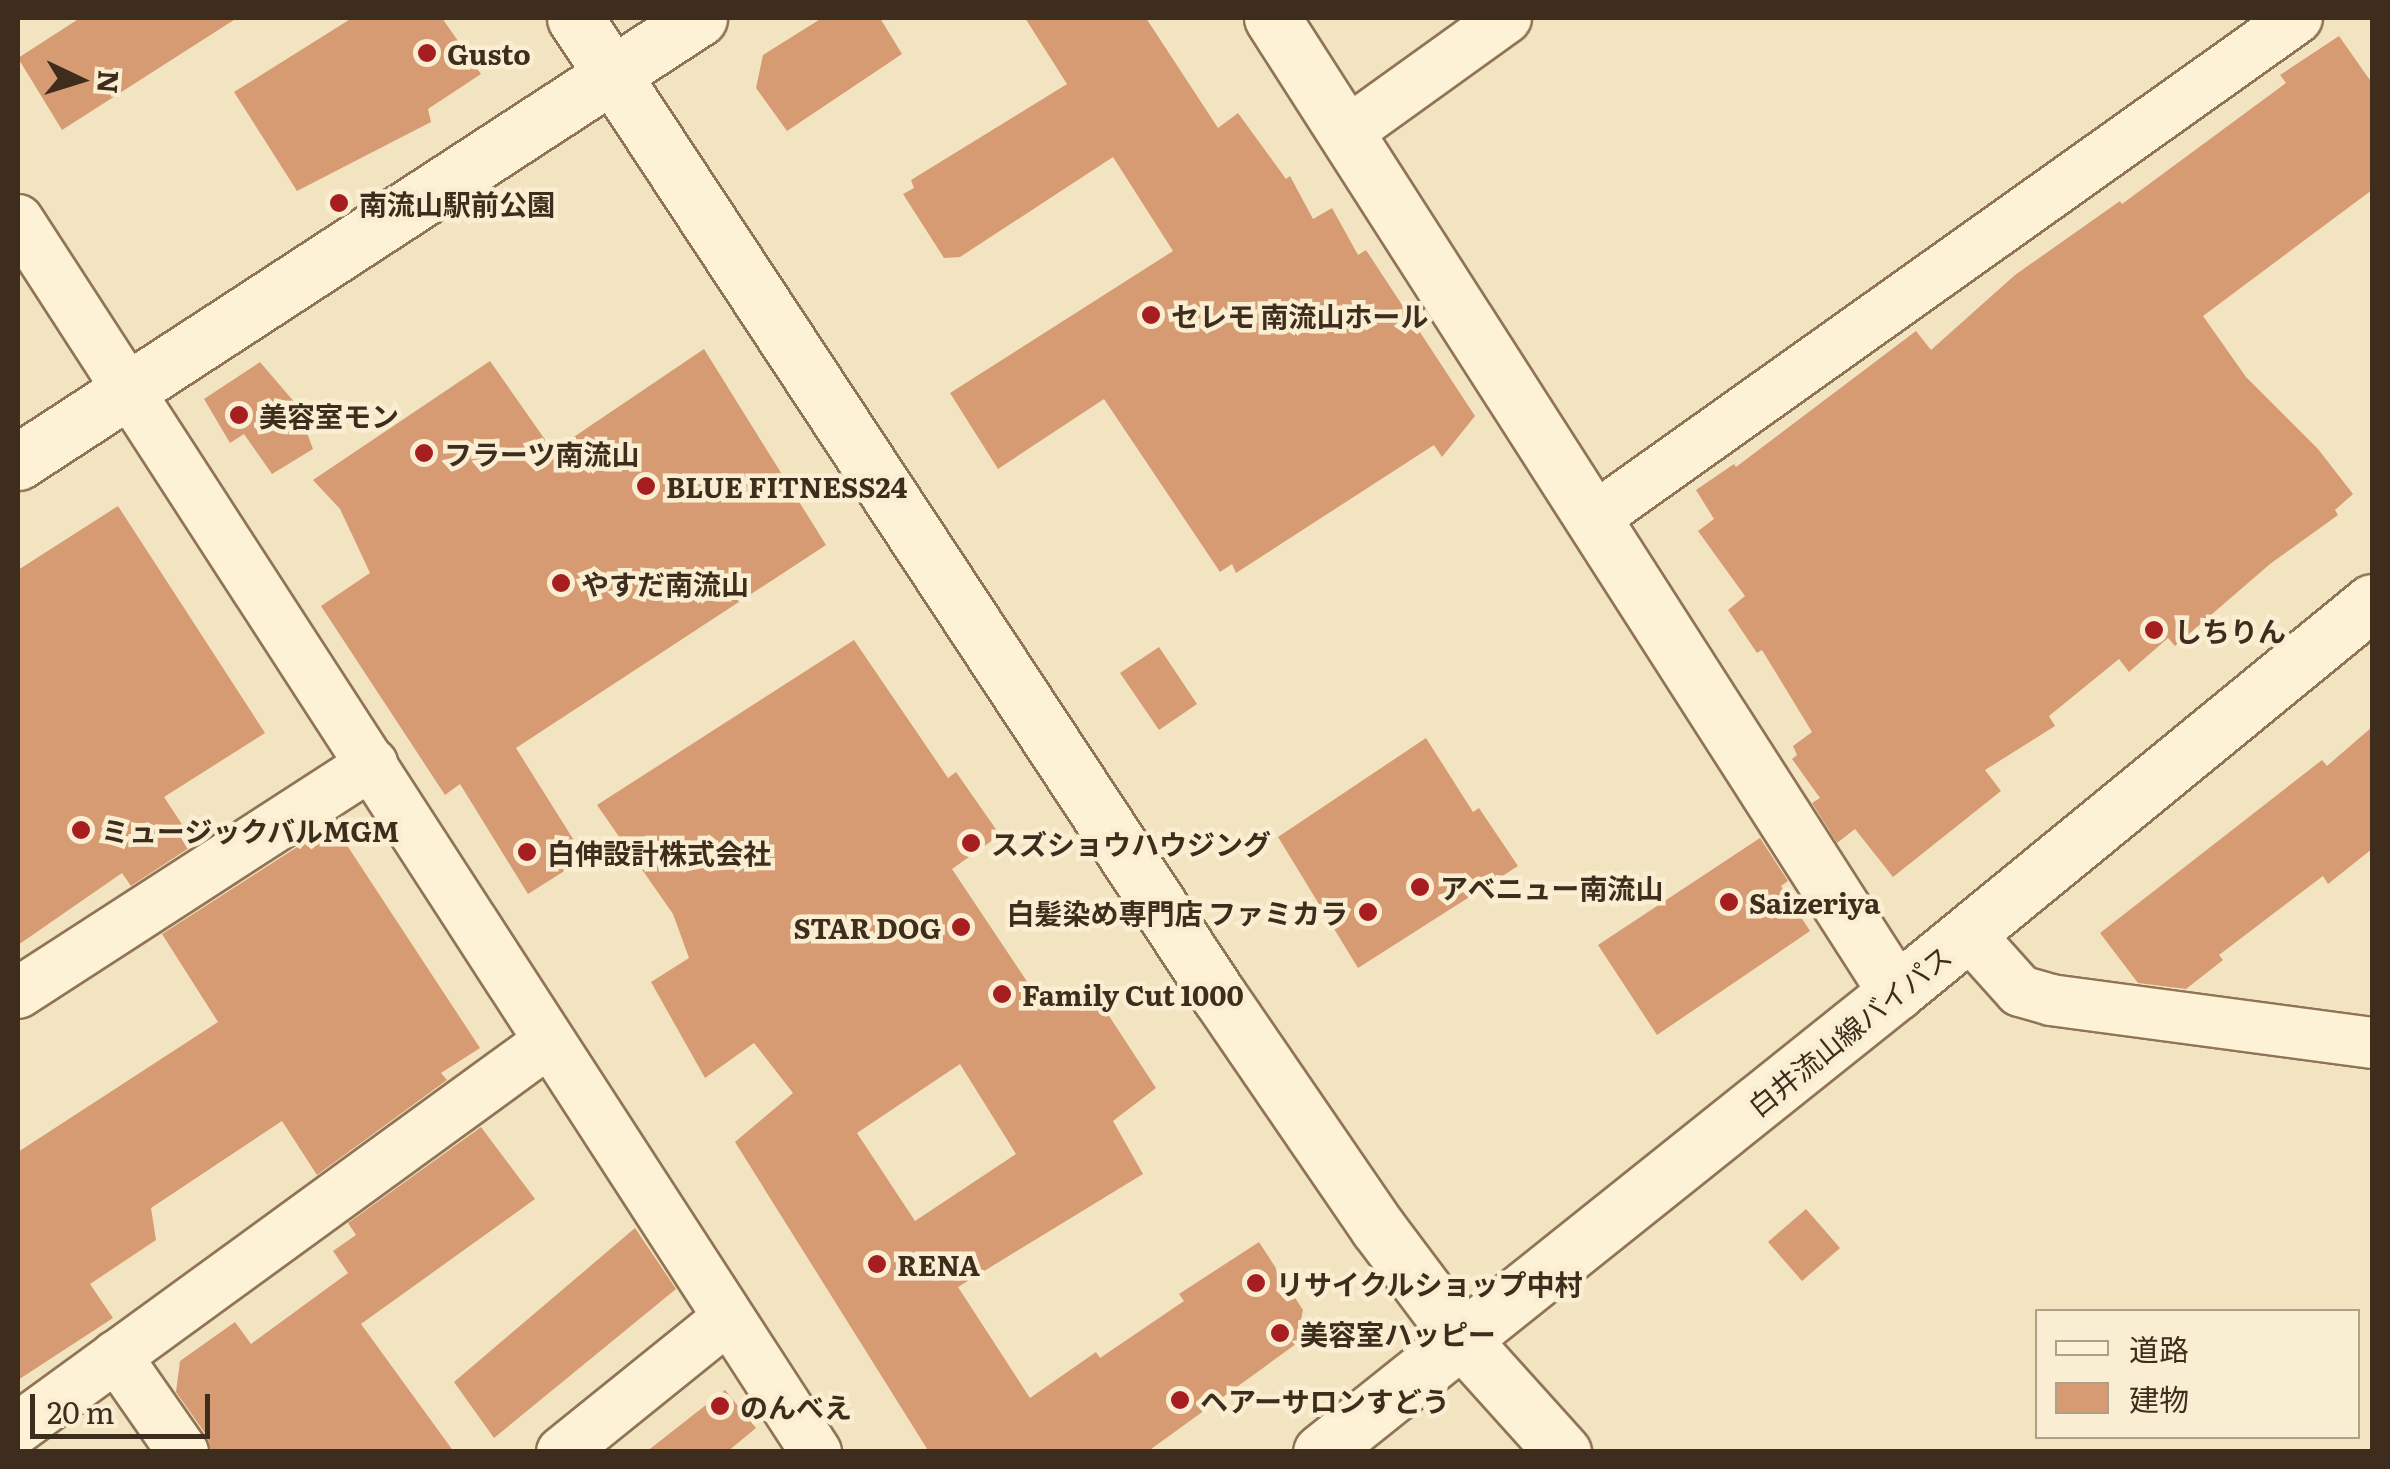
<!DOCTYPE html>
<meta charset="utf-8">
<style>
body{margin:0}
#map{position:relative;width:2390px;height:1469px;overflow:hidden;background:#f3e4c1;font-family:Literata,"Noto Sans JP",serif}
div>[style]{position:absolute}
.building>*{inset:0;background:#d69b72}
.roads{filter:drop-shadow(2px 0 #907456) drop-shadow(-2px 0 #907456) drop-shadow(0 2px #907456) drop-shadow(0 -2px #907456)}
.street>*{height:50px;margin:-25px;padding:0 25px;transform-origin:25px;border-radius:25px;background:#fdf1d6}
.secondary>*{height:55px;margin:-27.5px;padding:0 27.5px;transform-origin:27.5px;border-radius:27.5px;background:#fdf1d6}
.dots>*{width:28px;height:28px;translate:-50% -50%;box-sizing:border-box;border:5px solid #faeed2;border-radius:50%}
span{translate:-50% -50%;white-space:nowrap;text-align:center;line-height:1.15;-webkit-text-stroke:9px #faeed2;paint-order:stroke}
.poi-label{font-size:28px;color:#3e2c1c;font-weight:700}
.left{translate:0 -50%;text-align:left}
.right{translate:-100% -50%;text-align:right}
.street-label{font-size:28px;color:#3e2c1c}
.frame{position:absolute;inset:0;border:20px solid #3e2c1c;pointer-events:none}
.legend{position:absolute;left:2035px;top:1309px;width:325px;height:130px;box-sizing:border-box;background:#faeed2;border:2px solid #afa089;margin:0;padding:12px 18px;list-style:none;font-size:30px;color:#3e2c1c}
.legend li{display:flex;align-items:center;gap:20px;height:50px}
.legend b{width:50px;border:2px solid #afa089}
.north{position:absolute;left:30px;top:30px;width:100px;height:100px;-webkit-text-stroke:8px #faeed2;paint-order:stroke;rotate:94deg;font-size:28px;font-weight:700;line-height:40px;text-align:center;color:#3e2c1c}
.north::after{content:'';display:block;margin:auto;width:35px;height:45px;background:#3e2c1c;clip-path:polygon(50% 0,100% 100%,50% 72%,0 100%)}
.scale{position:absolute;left:30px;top:1394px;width:180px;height:45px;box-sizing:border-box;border:5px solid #3e2c1c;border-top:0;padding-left:12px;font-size:30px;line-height:35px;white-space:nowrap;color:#3e2c1c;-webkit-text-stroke:8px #faeed2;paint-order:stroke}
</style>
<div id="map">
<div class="building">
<div style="clip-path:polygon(80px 18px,237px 18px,62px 130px,18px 58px)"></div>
<div style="clip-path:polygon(352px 18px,442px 18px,481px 74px,428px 109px,431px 122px,297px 191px,234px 92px)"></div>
<div style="clip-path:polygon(822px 18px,880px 18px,902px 54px,787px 131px,756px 88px,763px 55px)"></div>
<div style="clip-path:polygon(1025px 18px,1146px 18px,1218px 128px,1238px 113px,1286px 179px,1290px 176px,1313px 219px,1332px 208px,1358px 255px,1366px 250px,1475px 416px,1442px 457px,1434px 445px,1236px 573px,1232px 564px,1220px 572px,1104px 399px,998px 469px,950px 393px,1173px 251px,1113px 157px,960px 257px,944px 258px,903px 194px,914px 188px,911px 180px,1067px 84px)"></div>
<div style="clip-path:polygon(2339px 36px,2372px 83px,2372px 190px,2203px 316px,2246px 377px,2318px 449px,2353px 494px,2335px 510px,2338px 515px,2270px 564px,2175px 646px,2168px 638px,2129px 672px,2119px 659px,2049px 716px,2055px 726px,1985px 770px,2001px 791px,1893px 877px,1855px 829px,1837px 843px,1812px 803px,1820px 798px,1792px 759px,1797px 755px,1793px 746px,1812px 732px,1762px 650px,1757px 653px,1728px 610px,1745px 596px,1698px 531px,1714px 519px,1696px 490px,1734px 464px,1736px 467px,1916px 331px,1931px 350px,2015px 275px,2120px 201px,2122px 204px,2286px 83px,2280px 75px)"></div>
<div style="clip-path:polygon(704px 349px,826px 545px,516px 748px,585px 858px,528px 894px,460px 784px,445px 795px,321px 606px,370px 573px,340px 509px,313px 480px,490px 361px,553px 451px)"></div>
<div style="clip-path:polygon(260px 362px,296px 404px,313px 449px,272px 474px,244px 434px,230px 443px,204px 399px)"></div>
<div style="clip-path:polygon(118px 506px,265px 733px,164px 797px,195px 844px,131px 886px,122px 873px,18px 945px,18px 570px)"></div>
<div style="clip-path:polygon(evenodd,854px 640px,948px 778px,956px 772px,1000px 835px,952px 869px,1046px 1010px,1087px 982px,1156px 1088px,1113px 1121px,1143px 1174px,958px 1287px,1030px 1398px,1096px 1352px,1100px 1358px,1184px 1301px,1179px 1294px,1259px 1242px,1303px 1310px,1296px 1344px,1147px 1452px,929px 1452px,735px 1142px,793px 1093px,754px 1043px,705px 1078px,651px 982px,689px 958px,673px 914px,597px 805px,854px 640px,960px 1064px,1016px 1154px,915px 1221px,857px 1133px,960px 1064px)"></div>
<div style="clip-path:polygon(1159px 647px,1197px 704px,1159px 730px,1120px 673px)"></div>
<div style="clip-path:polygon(2372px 727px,2372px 849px,2328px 884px,2323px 876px,2219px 955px,2223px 960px,2186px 989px,2138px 983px,2100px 933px,2322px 760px,2327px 766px)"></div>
<div style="clip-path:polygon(1426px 738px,1473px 812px,1479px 808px,1518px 866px,1358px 968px,1278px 837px)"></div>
<div style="clip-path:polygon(333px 824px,480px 1048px,441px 1073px,447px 1080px,317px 1175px,282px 1121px,151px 1208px,156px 1240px,90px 1284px,113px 1318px,18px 1380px,18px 1152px,218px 1022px,162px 934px)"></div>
<div style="clip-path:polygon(1760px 838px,1788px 881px,1781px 886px,1810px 931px,1657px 1035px,1598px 945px)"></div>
<div style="clip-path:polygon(481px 1127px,535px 1199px,361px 1324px,454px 1452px,211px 1452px,207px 1436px,176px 1392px,180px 1361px,235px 1322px,251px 1344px,348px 1273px,333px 1251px,356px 1235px,348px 1223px)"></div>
<div style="clip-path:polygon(1806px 1209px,1840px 1248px,1802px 1281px,1768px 1242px)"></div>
<div style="clip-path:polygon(635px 1228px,676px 1289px,494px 1438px,454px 1382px)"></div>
<div style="clip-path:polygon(725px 1390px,756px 1428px,727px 1452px,646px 1452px)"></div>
</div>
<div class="roads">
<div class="street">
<div style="left:1346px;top:133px;width:197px;rotate:-35.7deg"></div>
<div style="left:18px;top:220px;width:1468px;rotate:57.07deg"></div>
<div style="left:1593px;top:519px;width:864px;rotate:-35.44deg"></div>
<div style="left:1968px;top:933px;width:78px;rotate:48.1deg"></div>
<div style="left:2020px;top:991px;width:32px;rotate:16deg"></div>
<div style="left:2051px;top:1000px;width:324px;rotate:7.6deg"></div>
<div style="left:18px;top:993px;width:422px;rotate:-32.9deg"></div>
<div style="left:116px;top:1356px;width:117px;rotate:55.1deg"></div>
<div style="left:18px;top:1428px;width:654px;rotate:-36.05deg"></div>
<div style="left:562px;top:1452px;width:213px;rotate:-38.9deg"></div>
</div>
<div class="secondary">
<div style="left:575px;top:18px;width:1171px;rotate:56.64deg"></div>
<div style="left:1219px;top:996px;width:281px;rotate:55.6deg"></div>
<div style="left:1378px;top:1228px;width:140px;rotate:53.1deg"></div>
<div style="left:1462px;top:1340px;width:151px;rotate:48deg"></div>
<div style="left:1272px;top:18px;width:1157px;rotate:57.35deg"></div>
<div style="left:18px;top:462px;width:813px;rotate:-33.1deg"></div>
<div style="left:1321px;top:1452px;width:736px;rotate:-38.66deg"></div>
<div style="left:1896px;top:992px;width:615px;rotate:-39.33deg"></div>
</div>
</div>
<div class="dots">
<div style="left:427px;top:53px;background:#a71e20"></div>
<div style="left:339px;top:203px;background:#a71e20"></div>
<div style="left:1151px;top:315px;background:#a71e20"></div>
<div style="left:239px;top:415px;background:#a71e20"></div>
<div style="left:424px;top:453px;background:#a71e20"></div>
<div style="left:646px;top:486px;background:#a71e20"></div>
<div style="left:561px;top:583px;background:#a71e20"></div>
<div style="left:2154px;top:630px;background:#a71e20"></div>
<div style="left:81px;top:830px;background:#a71e20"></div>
<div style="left:971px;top:843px;background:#a71e20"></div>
<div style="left:527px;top:852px;background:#a71e20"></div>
<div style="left:1420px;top:887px;background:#a71e20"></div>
<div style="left:1729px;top:902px;background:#a71e20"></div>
<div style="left:1368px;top:912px;background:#a71e20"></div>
<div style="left:961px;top:927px;background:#a71e20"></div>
<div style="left:1002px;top:994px;background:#a71e20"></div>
<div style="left:877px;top:1264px;background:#a71e20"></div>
<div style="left:1256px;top:1283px;background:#a71e20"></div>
<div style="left:1280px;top:1333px;background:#a71e20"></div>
<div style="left:1180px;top:1400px;background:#a71e20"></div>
<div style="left:720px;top:1406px;background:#a71e20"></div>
</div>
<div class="poi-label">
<span class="left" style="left:447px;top:53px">Gusto</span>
<span class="left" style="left:359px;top:203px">南流山駅前公園</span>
<span class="left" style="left:1171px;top:315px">セレモ 南流山ホール</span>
<span class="left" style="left:259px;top:415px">美容室モン</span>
<span class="left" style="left:444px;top:453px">フラーツ南流山</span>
<span class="left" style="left:666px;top:486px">BLUE FITNESS24</span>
<span class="left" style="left:581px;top:583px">やすだ南流山</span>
<span class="left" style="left:2174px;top:630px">しちりん</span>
<span class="left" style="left:101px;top:830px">ミュージックバルMGM</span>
<span class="left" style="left:991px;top:843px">スズショウハウジング</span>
<span class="left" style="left:547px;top:852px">白伸設計株式会社</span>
<span class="left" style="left:1440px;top:887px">アベニュー南流山</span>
<span class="left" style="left:1749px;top:902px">Saizeriya</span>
<span class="right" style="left:1348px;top:912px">白髪染め専門店 ファミカラ</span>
<span class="right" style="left:941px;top:927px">STAR DOG</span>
<span class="left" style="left:1022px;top:994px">Family Cut 1000</span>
<span class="left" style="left:897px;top:1264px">RENA</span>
<span class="left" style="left:1276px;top:1283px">リサイクルショップ中村</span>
<span class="left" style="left:1300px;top:1333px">美容室ハッピー</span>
<span class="left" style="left:1200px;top:1400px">ヘアーサロンすどう</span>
<span class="left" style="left:740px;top:1406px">のんべえ</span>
</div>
<div class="street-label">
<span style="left:1849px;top:1030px;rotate:-39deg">白井流山線バイパス</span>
</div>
<div class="frame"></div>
<ul class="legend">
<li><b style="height:12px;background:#fdf1d6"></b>道路</li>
<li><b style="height:28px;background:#d69b72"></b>建物</li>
</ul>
<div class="north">N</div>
<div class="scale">20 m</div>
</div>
